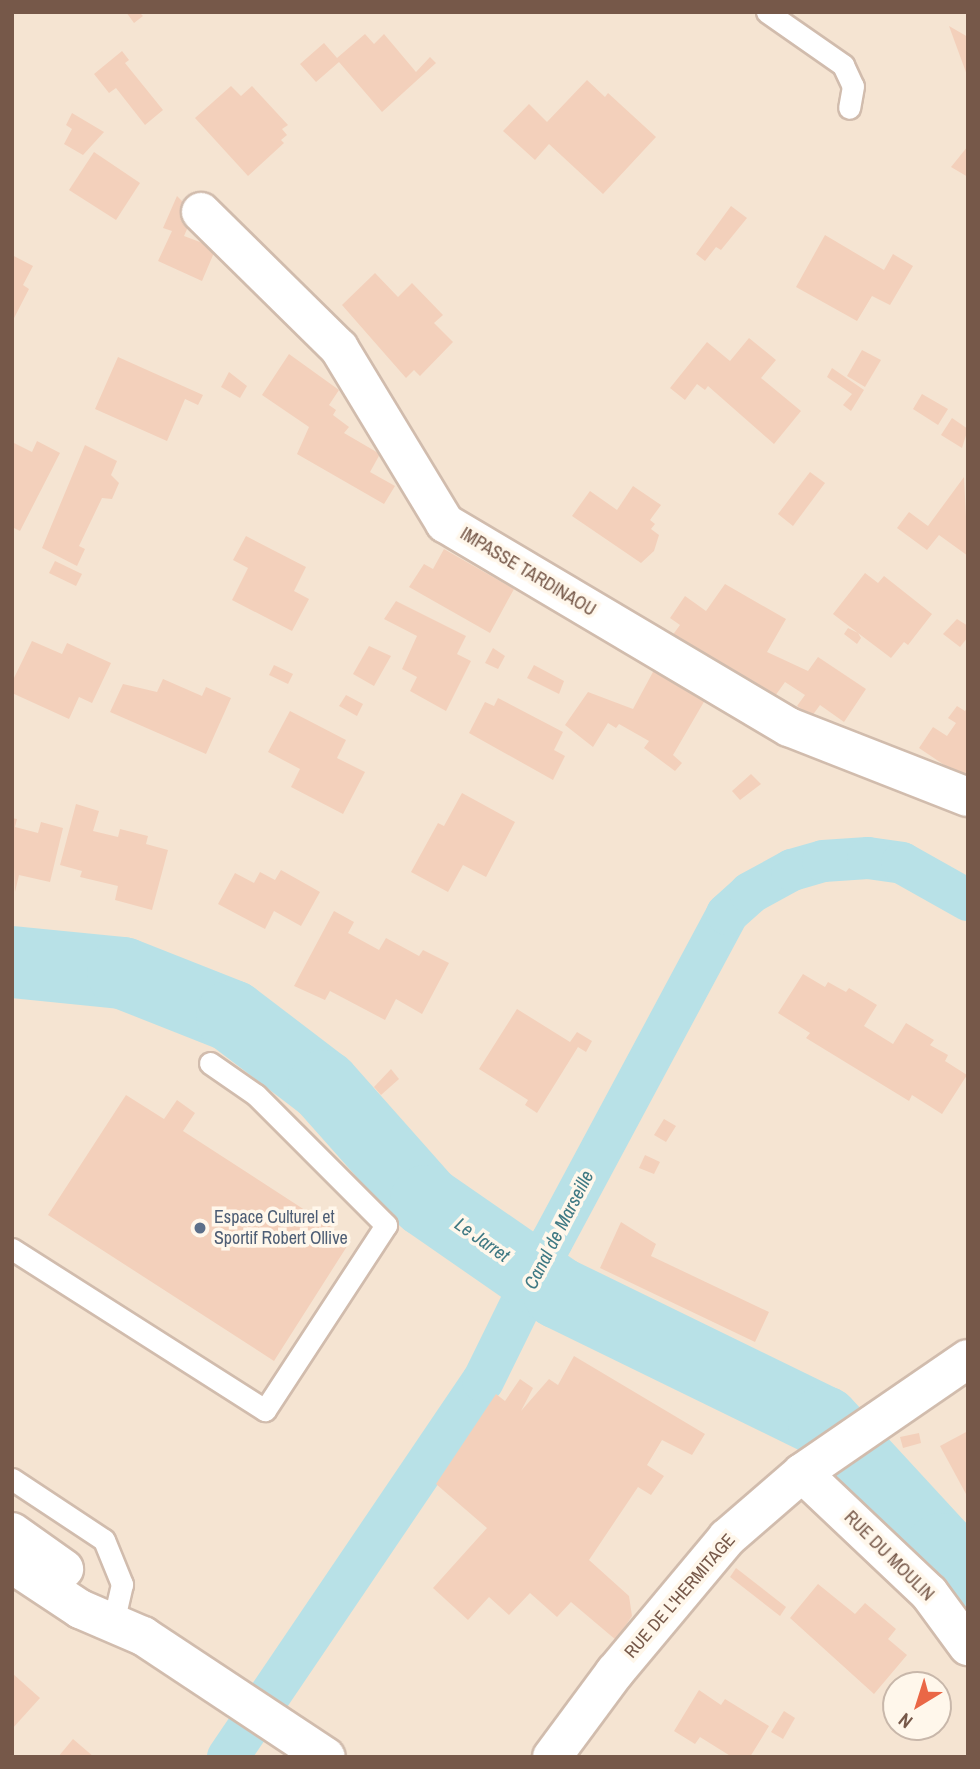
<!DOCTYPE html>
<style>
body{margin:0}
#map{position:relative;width:980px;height:1769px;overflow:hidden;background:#fdf3e4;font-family:"Archivo Narrow",sans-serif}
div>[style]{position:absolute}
.residential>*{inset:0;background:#f5e4d2}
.canal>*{height:42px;margin:-21px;padding:0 21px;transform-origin:21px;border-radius:21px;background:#b8e1e7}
.river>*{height:72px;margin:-36px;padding:0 36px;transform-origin:36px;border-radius:36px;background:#b8e1e7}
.building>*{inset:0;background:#f3d0bb}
.roads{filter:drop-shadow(2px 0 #d1bcad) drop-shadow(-2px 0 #d1bcad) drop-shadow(0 2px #d1bcad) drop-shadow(0 -2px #d1bcad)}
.lane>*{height:21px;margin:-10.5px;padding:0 10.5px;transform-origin:10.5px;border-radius:10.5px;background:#fff}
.street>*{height:38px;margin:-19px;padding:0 19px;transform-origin:19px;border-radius:19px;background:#fff}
.secondary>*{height:38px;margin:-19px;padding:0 19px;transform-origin:19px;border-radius:19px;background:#fff}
.dots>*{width:19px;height:19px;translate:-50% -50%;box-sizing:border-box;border:4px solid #fff7eb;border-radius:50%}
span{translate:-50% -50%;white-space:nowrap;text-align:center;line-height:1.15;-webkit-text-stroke:7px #fff7eb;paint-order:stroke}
.street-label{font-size:18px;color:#765849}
.service-label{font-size:18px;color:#4e5e75}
.left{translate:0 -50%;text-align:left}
.water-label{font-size:19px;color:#3f7983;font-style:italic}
.frame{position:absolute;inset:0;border:14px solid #765849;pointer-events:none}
.north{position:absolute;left:882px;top:1671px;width:70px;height:70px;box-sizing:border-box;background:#fff7eb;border:2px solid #c8b7aa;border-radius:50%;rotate:218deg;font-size:19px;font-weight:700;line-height:28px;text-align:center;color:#765849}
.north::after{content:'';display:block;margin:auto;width:24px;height:32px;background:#ea6746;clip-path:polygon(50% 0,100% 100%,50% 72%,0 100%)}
</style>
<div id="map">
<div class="residential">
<div style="clip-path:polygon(evenodd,12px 12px,968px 12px,968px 1757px,12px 1757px,12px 12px,896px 1685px,938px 1685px,938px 1727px,896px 1727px,896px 1685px)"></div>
</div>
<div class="canal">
<div style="left:228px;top:1757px;width:454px;rotate:-55.9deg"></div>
<div style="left:483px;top:1381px;width:156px;rotate:-63.8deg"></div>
<div style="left:552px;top:1241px;width:371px;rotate:-61.8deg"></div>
<div style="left:727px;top:914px;width:31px;rotate:-42deg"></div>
<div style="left:750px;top:893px;width:48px;rotate:-28.7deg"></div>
<div style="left:792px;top:870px;width:32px;rotate:-16deg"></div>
<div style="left:823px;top:861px;width:45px;rotate:-3.8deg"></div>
<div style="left:868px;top:858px;width:34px;rotate:8deg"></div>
<div style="left:902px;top:863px;width:76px;rotate:29.3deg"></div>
</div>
<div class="river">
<div style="left:12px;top:962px;width:112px;rotate:5.7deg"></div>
<div style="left:123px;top:973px;width:117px;rotate:21.5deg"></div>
<div style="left:232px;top:1016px;width:116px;rotate:37.3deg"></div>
<div style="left:324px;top:1086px;width:154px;rotate:48.4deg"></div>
<div style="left:426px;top:1201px;width:162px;rotate:34.7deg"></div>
<div style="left:559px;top:1293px;width:295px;rotate:26deg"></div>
<div style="left:824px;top:1422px;width:173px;rotate:47.3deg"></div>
<div style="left:941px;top:1549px;width:47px;rotate:54.6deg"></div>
</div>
<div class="building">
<div style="clip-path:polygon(126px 12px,139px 12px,143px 16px,134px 23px)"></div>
<div style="clip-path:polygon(949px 26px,968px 37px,968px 75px,967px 75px)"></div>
<div style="clip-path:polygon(365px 34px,374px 44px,384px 34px,416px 72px,430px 57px,436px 63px,382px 112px,339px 62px,316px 82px,300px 64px,324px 43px,337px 58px)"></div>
<div style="clip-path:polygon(122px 51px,129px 60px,125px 63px,163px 110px,145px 125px,116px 88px,109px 93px,94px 74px)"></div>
<div style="clip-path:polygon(587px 80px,605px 97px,608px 93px,656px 137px,603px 194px,549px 144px,535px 160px,503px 131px,529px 104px,547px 122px)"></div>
<div style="clip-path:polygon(231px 86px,241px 96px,252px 86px,288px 125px,282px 129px,287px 135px,281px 140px,284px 143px,248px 176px,195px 118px)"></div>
<div style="clip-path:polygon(72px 113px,104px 132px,83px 155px,64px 144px,72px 129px,66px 125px)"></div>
<div style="clip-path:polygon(968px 146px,968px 177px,951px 167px)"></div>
<div style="clip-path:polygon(94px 152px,140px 183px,116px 220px,69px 190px)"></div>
<div style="clip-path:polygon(177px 196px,194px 213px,184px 236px,216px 248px,202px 281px,158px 261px,172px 231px,163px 228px)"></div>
<div style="clip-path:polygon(731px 206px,747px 218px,721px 250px,716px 247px,705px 261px,696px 254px)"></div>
<div style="clip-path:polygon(825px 235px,884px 270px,893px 254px,913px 266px,890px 305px,872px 296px,857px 321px,796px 287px)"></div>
<div style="clip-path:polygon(12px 255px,33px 266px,23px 285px,29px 289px,12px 322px)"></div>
<div style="clip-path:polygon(375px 273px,398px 297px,412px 283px,443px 315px,434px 323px,453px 342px,420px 376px,414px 370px,406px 378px,342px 305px)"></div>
<div style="clip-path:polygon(749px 338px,776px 360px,761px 378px,801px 411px,774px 444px,708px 386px,705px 390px,697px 384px,685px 400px,670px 388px,707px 342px,730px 361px)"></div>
<div style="clip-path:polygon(862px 350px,881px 360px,865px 387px,847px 376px)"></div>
<div style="clip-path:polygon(289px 354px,339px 390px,329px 405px,336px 410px,333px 415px,349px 427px,344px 433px,380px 454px,370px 472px,395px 486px,384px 504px,297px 454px,309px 427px,262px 395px)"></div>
<div style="clip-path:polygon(118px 357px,203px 395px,198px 405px,185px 399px,167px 441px,95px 409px)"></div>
<div style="clip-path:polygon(832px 368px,864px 390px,851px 411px,843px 405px,852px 394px,827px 377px)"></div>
<div style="clip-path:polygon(229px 372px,247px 386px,240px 398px,221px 387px)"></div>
<div style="clip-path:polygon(922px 394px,948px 409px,938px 425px,913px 409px)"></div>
<div style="clip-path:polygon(952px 418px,968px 429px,962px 448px,941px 435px)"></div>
<div style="clip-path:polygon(37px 441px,60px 453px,20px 531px,12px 527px,12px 442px,32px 452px)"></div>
<div style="clip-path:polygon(85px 445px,117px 461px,111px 475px,119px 483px,112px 499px,102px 498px,79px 546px,85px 549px,77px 566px,42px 548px)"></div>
<div style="clip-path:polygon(810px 472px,825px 483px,793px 526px,778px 514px)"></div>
<div style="clip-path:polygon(964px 477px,968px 556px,939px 535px,927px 550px,897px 528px,909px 512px,928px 526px)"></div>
<div style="clip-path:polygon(633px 486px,661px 505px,650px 520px,655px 524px,651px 529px,659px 535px,654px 551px,641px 563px,572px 516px,590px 491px,617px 510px)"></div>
<div style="clip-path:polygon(246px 536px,306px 567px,294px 591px,309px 599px,292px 631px,232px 600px,248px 568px,233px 560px)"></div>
<div style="clip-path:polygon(444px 549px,514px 589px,490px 633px,409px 587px,424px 564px,433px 569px)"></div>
<div style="clip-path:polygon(55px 561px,82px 574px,76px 586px,49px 573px)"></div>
<div style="clip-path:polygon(865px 573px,878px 583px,884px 576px,932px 614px,908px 645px,904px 642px,891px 658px,858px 633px,861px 638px,857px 644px,844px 634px,848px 628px,858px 633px,833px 614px)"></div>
<div style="clip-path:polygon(725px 584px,786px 619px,767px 652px,808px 671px,818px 657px,866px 689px,844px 722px,820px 705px,812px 716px,797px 706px,805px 695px,785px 682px,770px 703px,669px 640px,680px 625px,670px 618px,685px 596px,706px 611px)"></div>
<div style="clip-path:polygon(396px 601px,466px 636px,457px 654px,471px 661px,446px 711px,410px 691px,417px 677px,402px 669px,417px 636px,384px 619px)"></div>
<div style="clip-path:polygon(957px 619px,968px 626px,968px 637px,960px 647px,943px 634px)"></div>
<div style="clip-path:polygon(32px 641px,62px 654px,67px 643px,111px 663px,92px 703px,79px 697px,69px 719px,12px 693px,12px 682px)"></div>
<div style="clip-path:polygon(369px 646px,391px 656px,374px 686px,353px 674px)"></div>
<div style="clip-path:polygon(493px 648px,505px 656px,498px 669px,485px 663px)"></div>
<div style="clip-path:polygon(660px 659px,712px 688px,673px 755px,682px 763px,675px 771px,644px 748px,649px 741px,619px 724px,616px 728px,608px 723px,593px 747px,565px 725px,588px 692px,633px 709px)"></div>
<div style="clip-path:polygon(274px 665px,293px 674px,288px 684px,269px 675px)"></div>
<div style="clip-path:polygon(534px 665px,564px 681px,559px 694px,527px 678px)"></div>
<div style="clip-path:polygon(163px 679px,202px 696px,206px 687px,231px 698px,206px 754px,110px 712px,123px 684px,157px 692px)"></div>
<div style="clip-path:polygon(346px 695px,363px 704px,357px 716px,339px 706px)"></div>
<div style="clip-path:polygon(498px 698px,563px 732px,554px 750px,565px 756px,553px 780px,469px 733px,485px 702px,494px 706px)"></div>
<div style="clip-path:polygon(957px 706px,965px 711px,968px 706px,968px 781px,919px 748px,933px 727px,947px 736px,956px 723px,948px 718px)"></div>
<div style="clip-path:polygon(290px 711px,346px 740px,337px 758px,365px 772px,343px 814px,291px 787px,300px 769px,268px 752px)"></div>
<div style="clip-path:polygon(751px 774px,761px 784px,740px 800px,732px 791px)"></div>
<div style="clip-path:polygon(462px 793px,515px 822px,486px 877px,463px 865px,448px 892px,411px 872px,438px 823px,444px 826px)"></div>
<div style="clip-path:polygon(76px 804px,99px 811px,93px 831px,118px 837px,120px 829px,148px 836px,146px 844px,168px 850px,152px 910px,115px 900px,118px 886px,80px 877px,82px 871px,60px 865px)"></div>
<div style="clip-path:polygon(12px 818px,17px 819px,15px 827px,38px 833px,41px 822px,63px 828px,50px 882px,19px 875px,15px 892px)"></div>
<div style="clip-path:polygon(281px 870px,320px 892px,301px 926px,274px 911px,265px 929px,218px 904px,235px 873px,254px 883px,260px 872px,275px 880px)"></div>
<div style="clip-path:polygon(334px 911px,354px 922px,348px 933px,379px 950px,386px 938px,419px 956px,423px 950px,449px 963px,422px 1014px,396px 999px,385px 1020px,330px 991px,325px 1000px,294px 986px)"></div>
<div style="clip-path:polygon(803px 974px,825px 987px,828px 982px,846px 992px,849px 988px,877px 1005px,864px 1026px,893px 1044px,906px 1023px,934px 1040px,930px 1045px,948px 1055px,945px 1061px,967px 1075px,942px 1114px,912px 1095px,909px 1101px,806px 1038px,810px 1033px,778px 1013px)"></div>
<div style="clip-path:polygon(517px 1009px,570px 1042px,577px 1032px,592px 1041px,586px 1052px,578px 1047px,537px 1113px,525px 1105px,528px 1100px,479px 1069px)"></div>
<div style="clip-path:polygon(391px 1069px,399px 1079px,381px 1095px,374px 1087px)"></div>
<div style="clip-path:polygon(126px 1095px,164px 1119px,177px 1100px,195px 1113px,183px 1131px,351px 1240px,274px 1361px,48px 1215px)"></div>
<div style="clip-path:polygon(664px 1119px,676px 1126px,666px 1142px,654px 1135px)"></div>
<div style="clip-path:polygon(645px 1155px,660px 1162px,654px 1174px,639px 1168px)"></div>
<div style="clip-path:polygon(621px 1222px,656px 1244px,651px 1256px,769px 1312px,755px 1342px,600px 1268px)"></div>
<div style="clip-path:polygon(574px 1356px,705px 1434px,692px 1455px,662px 1440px,647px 1465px,664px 1476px,651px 1495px,638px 1487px,589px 1560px,629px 1596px,632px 1616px,616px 1640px,571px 1602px,557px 1617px,530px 1593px,509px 1615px,489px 1597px,468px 1620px,433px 1588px,487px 1528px,436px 1484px,496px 1394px,505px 1401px,520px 1379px,533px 1388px,521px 1411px,549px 1379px,558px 1385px)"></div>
<div style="clip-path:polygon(968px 1431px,968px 1493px,966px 1494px,940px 1446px)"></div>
<div style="clip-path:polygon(919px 1433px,921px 1443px,903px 1448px,900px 1437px)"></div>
<div style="clip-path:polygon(736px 1568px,786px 1607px,780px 1616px,730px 1577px)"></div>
<div style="clip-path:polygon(818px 1584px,855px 1614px,865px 1603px,896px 1629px,888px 1639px,907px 1655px,874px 1694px,790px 1618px)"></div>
<div style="clip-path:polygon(12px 1673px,40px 1698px,12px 1729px)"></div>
<div style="clip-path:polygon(699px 1690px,721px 1705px,725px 1699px,769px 1726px,750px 1757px,732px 1757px,700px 1737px,695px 1744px,674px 1731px)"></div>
<div style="clip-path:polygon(784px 1711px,795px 1718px,783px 1739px,771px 1732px)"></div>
<div style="clip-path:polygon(73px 1739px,94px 1757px,58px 1757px)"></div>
</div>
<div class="roads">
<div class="lane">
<div style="left:767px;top:12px;width:93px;rotate:34.9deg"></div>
<div style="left:843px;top:65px;width:23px;rotate:65deg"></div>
<div style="left:853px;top:86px;width:22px;rotate:100deg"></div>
<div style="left:12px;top:1249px;width:300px;rotate:32.5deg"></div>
<div style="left:265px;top:1410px;width:221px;rotate:-56.8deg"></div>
<div style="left:386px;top:1225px;width:184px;rotate:-135deg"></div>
<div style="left:256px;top:1095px;width:56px;rotate:-145.2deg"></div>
<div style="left:12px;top:1479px;width:110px;rotate:33.5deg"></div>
<div style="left:104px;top:1540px;width:48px;rotate:67.8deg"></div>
<div style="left:122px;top:1584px;width:26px;rotate:103deg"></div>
</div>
<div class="street">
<div style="left:201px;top:212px;width:194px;rotate:44.6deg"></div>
<div style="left:339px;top:348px;width:205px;rotate:58.8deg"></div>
<div style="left:445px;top:523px;width:400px;rotate:30.7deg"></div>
<div style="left:789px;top:727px;width:192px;rotate:21.4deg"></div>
<div style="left:802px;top:1473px;width:175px;rotate:43.4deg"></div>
<div style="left:929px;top:1593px;width:66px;rotate:53.7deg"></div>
<div style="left:552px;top:1757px;width:106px;rotate:-53.5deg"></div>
<div style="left:615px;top:1672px;width:175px;rotate:-50.1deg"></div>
<div style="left:727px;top:1538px;width:99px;rotate:-40.9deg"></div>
<div style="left:802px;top:1473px;width:201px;rotate:-34.5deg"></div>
</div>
<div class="secondary">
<div style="left:12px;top:1532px;width:64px;rotate:35.4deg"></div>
<div style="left:12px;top:1564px;width:82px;rotate:33.5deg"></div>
<div style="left:80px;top:1609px;width:69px;rotate:23.2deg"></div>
<div style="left:143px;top:1636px;width:219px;rotate:33.5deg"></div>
</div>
</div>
<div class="dots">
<div style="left:200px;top:1228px;background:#5c6f8a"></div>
</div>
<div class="street-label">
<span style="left:528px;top:572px;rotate:31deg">IMPASSE TARDINAOU</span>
<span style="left:889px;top:1556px;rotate:45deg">RUE DU MOULIN</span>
<span style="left:680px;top:1596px;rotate:-49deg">RUE DE L'HERMITAGE</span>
</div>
<div class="service-label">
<span class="left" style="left:214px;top:1228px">Espace Culturel et<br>Sportif Robert Ollive</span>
</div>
<div class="water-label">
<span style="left:559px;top:1230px;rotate:-63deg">Canal de Marseille</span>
<span style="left:482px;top:1240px;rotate:35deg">Le Jarret</span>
</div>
<div class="frame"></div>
<div class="north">N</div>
</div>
